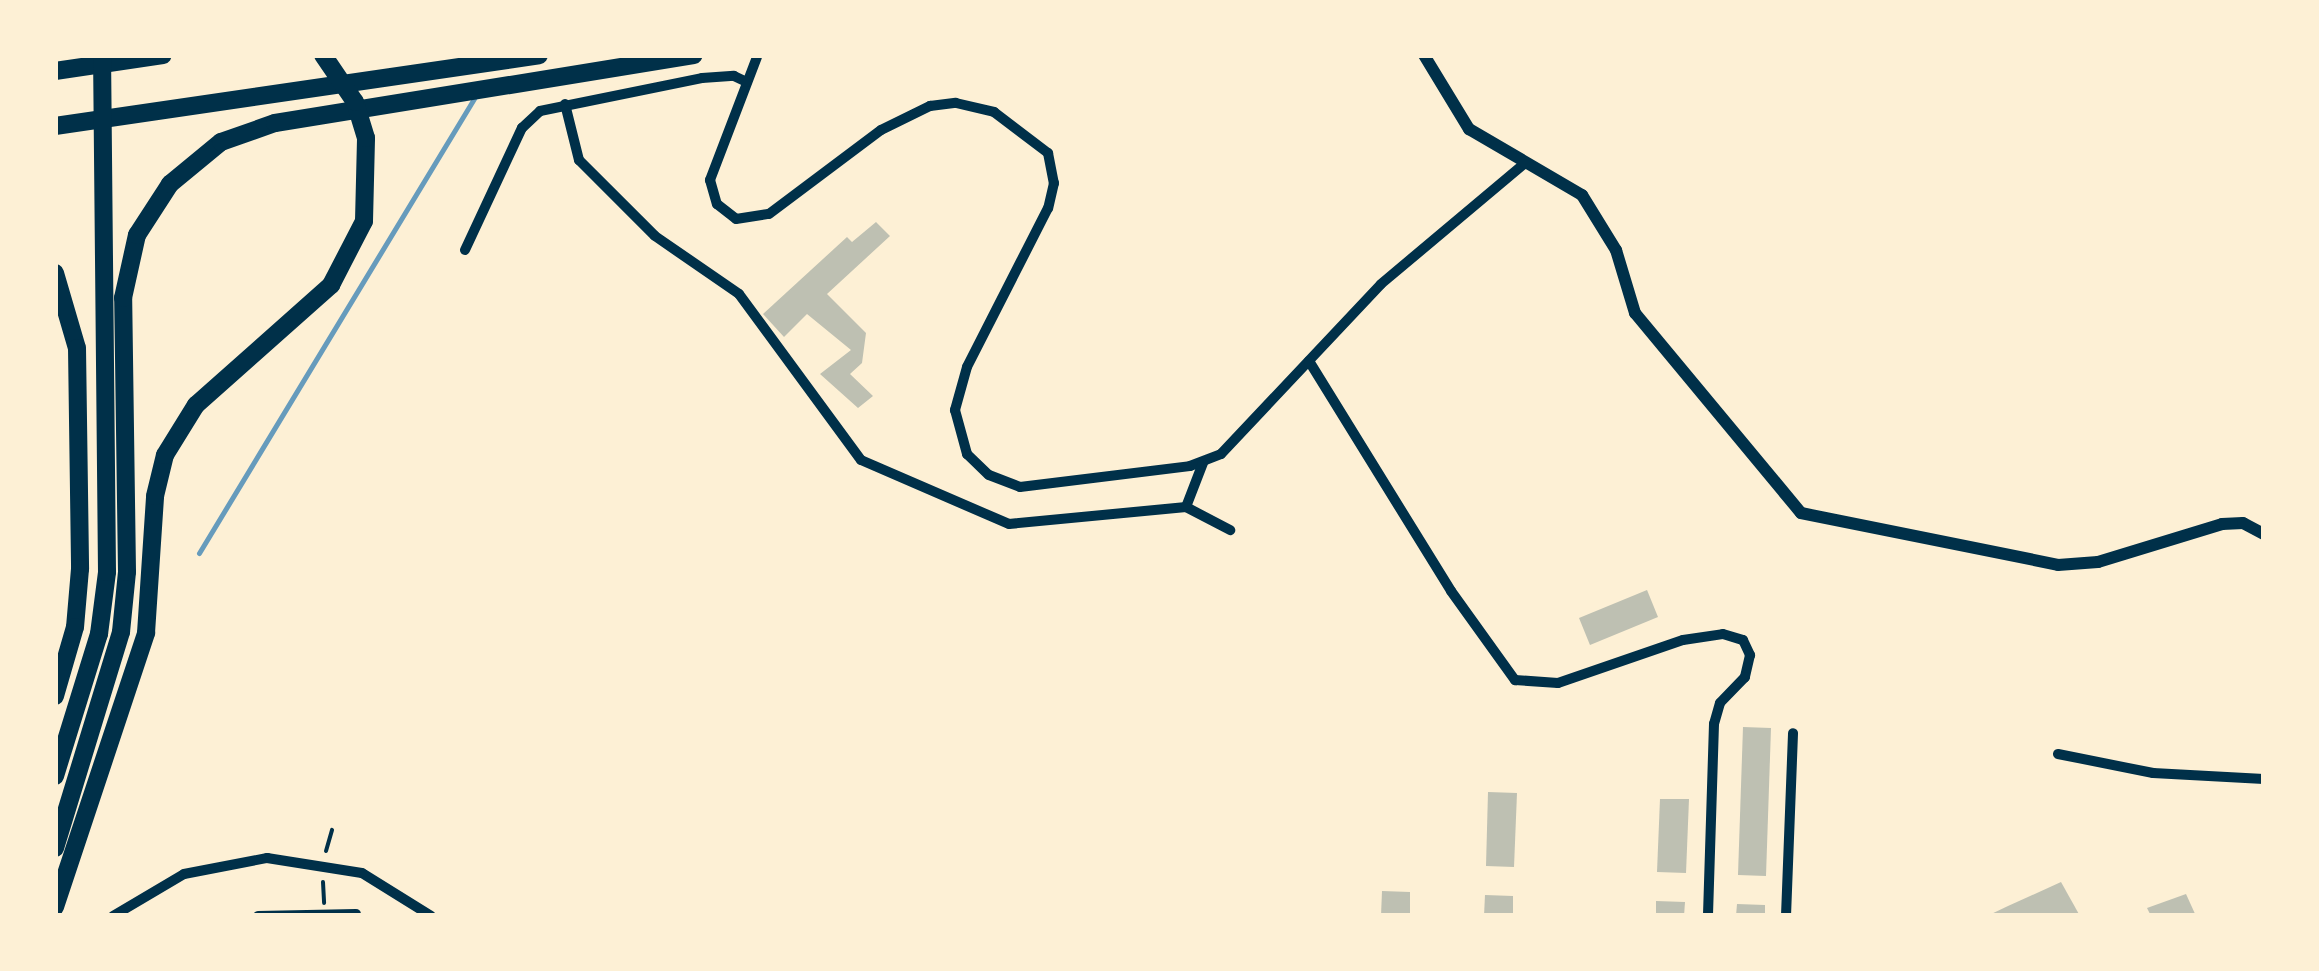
<!DOCTYPE html>
<style>
body{margin:0}
#map{position:relative;width:2319px;height:971px;overflow:hidden;background:#fdf0d5;font-family:"IBM Plex Sans",sans-serif}
div>[style]{position:absolute}
.stream>*{height:5px;margin:-2.5px;padding:0 2.5px;transform-origin:2.5px;border-radius:2.5px;background:#669bbc}
.building>*{inset:0;background:#bec0b2}
.path>*{height:4px;margin:-2px;padding:0 2px;transform-origin:2px;border-radius:2px;background:#003049}
.minor>*{height:10px;margin:-5px;padding:0 5px;transform-origin:5px;border-radius:5px;background:#003049}
.tertiary>*{height:12px;margin:-6px;padding:0 6px;transform-origin:6px;border-radius:6px;background:#003049}
.motorway>*{height:18px;margin:-9px;padding:0 9px;transform-origin:9px;border-radius:9px;background:#003049}
span{translate:-50% -50%;white-space:nowrap;text-align:center;line-height:1.15;-webkit-text-stroke:8px #fdf0d5;paint-order:stroke}
.frame{position:absolute;inset:0;border:58px solid #fdf0d5;pointer-events:none}
</style>
<div id="map">
<div class="stream">
<div style="left:199px;top:553px;width:533px;rotate:-58.82deg"></div>
</div>
<div class="building">
<div style="clip-path:polygon(876px 222px,890px 236px,827px 294px,866px 333px,862px 363px,850px 374px,873px 396px,858px 408px,820px 374px,851px 350px,807px 314px,784px 337px,763px 314px,847px 237px,852px 242px)"></div>
<div style="clip-path:polygon(1647px 590px,1658px 617px,1590px 645px,1579px 618px)"></div>
<div style="clip-path:polygon(1743px 727px,1771px 728px,1766px 876px,1738px 875px)"></div>
<div style="clip-path:polygon(1488px 792px,1517px 793px,1514px 867px,1486px 866px)"></div>
<div style="clip-path:polygon(1660px 799px,1689px 799px,1686px 873px,1657px 872px)"></div>
<div style="clip-path:polygon(2061px 882px,2080px 916px,1987px 916px,2008px 906px)"></div>
<div style="clip-path:polygon(1382px 891px,1410px 892px,1410px 916px,1381px 916px)"></div>
<div style="clip-path:polygon(2186px 894px,2196px 916px,2151px 916px,2147px 908px)"></div>
<div style="clip-path:polygon(1485px 895px,1513px 896px,1513px 916px,1484px 916px)"></div>
<div style="clip-path:polygon(1656px 901px,1685px 902px,1684px 916px,1656px 916px)"></div>
<div style="clip-path:polygon(1737px 904px,1765px 905px,1765px 916px,1736px 916px)"></div>
</div>
<div class="path">
<div style="left:326px;top:851px;width:22px;rotate:-74deg"></div>
<div style="left:323px;top:882px;width:21px;rotate:87deg"></div>
</div>
<div class="minor">
<div style="left:757px;top:57px;width:132px;rotate:110.9deg"></div>
<div style="left:710px;top:180px;width:25px;rotate:74deg"></div>
<div style="left:717px;top:204px;width:24px;rotate:38deg"></div>
<div style="left:736px;top:219px;width:33px;rotate:-9deg"></div>
<div style="left:769px;top:214px;width:140px;rotate:-36.9deg"></div>
<div style="left:881px;top:130px;width:55px;rotate:-26.1deg"></div>
<div style="left:930px;top:106px;width:26px;rotate:-7deg"></div>
<div style="left:956px;top:103px;width:39px;rotate:13deg"></div>
<div style="left:994px;top:112px;width:68px;rotate:37.2deg"></div>
<div style="left:1048px;top:153px;width:31px;rotate:79deg"></div>
<div style="left:1054px;top:183px;width:26px;rotate:103deg"></div>
<div style="left:1048px;top:208px;width:178px;rotate:117deg"></div>
<div style="left:967px;top:367px;width:45px;rotate:105.6deg"></div>
<div style="left:955px;top:410px;width:46px;rotate:74.7deg"></div>
<div style="left:967px;top:454px;width:30px;rotate:44deg"></div>
<div style="left:989px;top:475px;width:33px;rotate:21deg"></div>
<div style="left:1020px;top:487px;width:171px;rotate:-7deg"></div>
<div style="left:1190px;top:466px;width:33px;rotate:-21deg"></div>
<div style="left:1221px;top:454px;width:233px;rotate:-46.7deg"></div>
<div style="left:1381px;top:284px;width:188px;rotate:-40deg"></div>
<div style="left:565px;top:104px;width:58px;rotate:76deg"></div>
<div style="left:579px;top:160px;width:107px;rotate:45deg"></div>
<div style="left:655px;top:236px;width:102px;rotate:34.6deg"></div>
<div style="left:739px;top:294px;width:206px;rotate:53.7deg"></div>
<div style="left:861px;top:460px;width:161px;rotate:23.4deg"></div>
<div style="left:1009px;top:524px;width:178px;rotate:-5.5deg"></div>
<div style="left:1186px;top:507px;width:50px;rotate:27.6deg"></div>
<div style="left:465px;top:250px;width:135px;rotate:-65deg"></div>
<div style="left:522px;top:128px;width:25px;rotate:-43deg"></div>
<div style="left:540px;top:111px;width:165px;rotate:-11.5deg"></div>
<div style="left:702px;top:78px;width:32px;rotate:-4deg"></div>
<div style="left:734px;top:76px;width:14px;rotate:25deg"></div>
<div style="left:1309px;top:361px;width:270px;rotate:58.3deg"></div>
<div style="left:1451px;top:591px;width:110px;rotate:54.3deg"></div>
<div style="left:1515px;top:680px;width:43px;rotate:4deg"></div>
<div style="left:1558px;top:683px;width:132px;rotate:-19deg"></div>
<div style="left:1683px;top:640px;width:40px;rotate:-8.5deg"></div>
<div style="left:1723px;top:634px;width:21px;rotate:17deg"></div>
<div style="left:1743px;top:640px;width:17px;rotate:65deg"></div>
<div style="left:1750px;top:655px;width:23px;rotate:103deg"></div>
<div style="left:1745px;top:677px;width:36px;rotate:134deg"></div>
<div style="left:1720px;top:703px;width:22px;rotate:106deg"></div>
<div style="left:1714px;top:724px;width:192px;rotate:91.8deg"></div>
<div style="left:1186px;top:507px;width:47px;rotate:-68.9deg"></div>
<div style="left:2058px;top:754px;width:97px;rotate:11.3deg"></div>
<div style="left:2153px;top:773px;width:111px;rotate:3.1deg"></div>
<div style="left:113px;top:916px;width:82px;rotate:-30.6deg"></div>
<div style="left:184px;top:874px;width:85px;rotate:-10.9deg"></div>
<div style="left:267px;top:858px;width:96px;rotate:9deg"></div>
<div style="left:362px;top:873px;width:81px;rotate:31.9deg"></div>
<div style="left:258px;top:916px;width:98px;rotate:-1.2deg"></div>
<div style="left:1786px;top:916px;width:183px;rotate:-87.8deg"></div>
</div>
<div class="tertiary">
<div style="left:1424px;top:55px;width:87px;rotate:58.7deg"></div>
<div style="left:1469px;top:129px;width:131px;rotate:30.3deg"></div>
<div style="left:1582px;top:195px;width:65px;rotate:58.3deg"></div>
<div style="left:1616px;top:250px;width:66px;rotate:73.2deg"></div>
<div style="left:1635px;top:313px;width:260px;rotate:50.3deg"></div>
<div style="left:1801px;top:513px;width:262px;rotate:11.4deg"></div>
<div style="left:2058px;top:565px;width:40px;rotate:-4.3deg"></div>
<div style="left:2098px;top:562px;width:130px;rotate:-17deg"></div>
<div style="left:2222px;top:524px;width:21px;rotate:-3deg"></div>
<div style="left:2243px;top:523px;width:24px;rotate:28deg"></div>
</div>
<div class="motorway">
<div style="left:55px;top:71px;width:109px;rotate:-8.4deg"></div>
<div style="left:55px;top:126px;width:489px;rotate:-8.3deg"></div>
<div style="left:55px;top:273px;width:78px;rotate:73.7deg"></div>
<div style="left:77px;top:348px;width:221px;rotate:89.2deg"></div>
<div style="left:80px;top:569px;width:58px;rotate:94.9deg"></div>
<div style="left:75px;top:627px;width:72px;rotate:106.2deg"></div>
<div style="left:55px;top:776px;width:149px;rotate:-72.8deg"></div>
<div style="left:99px;top:634px;width:63px;rotate:-82.6deg"></div>
<div style="left:107px;top:572px;width:517px;rotate:-90.55deg"></div>
<div style="left:55px;top:848px;width:226px;rotate:-73deg"></div>
<div style="left:121px;top:632px;width:60px;rotate:-84.3deg"></div>
<div style="left:127px;top:572px;width:274px;rotate:-90.8deg"></div>
<div style="left:123px;top:298px;width:65px;rotate:-77.5deg"></div>
<div style="left:137px;top:235px;width:61px;rotate:-57.1deg"></div>
<div style="left:170px;top:184px;width:66px;rotate:-39.5deg"></div>
<div style="left:221px;top:142px;width:57px;rotate:-19.4deg"></div>
<div style="left:275px;top:123px;width:424px;rotate:-9.2deg"></div>
<div style="left:55px;top:907px;width:289px;rotate:-71.6deg"></div>
<div style="left:146px;top:633px;width:137px;rotate:-86.2deg"></div>
<div style="left:155px;top:496px;width:42px;rotate:-76.3deg"></div>
<div style="left:165px;top:455px;width:59px;rotate:-58.2deg"></div>
<div style="left:196px;top:405px;width:181px;rotate:-41.6deg"></div>
<div style="left:331px;top:285px;width:72px;rotate:-62.7deg"></div>
<div style="left:364px;top:221px;width:83px;rotate:-88.6deg"></div>
<div style="left:366px;top:138px;width:38px;rotate:-107deg"></div>
<div style="left:355px;top:102px;width:57px;rotate:-124.2deg"></div>
</div>
<div class="frame"></div>
</div>
